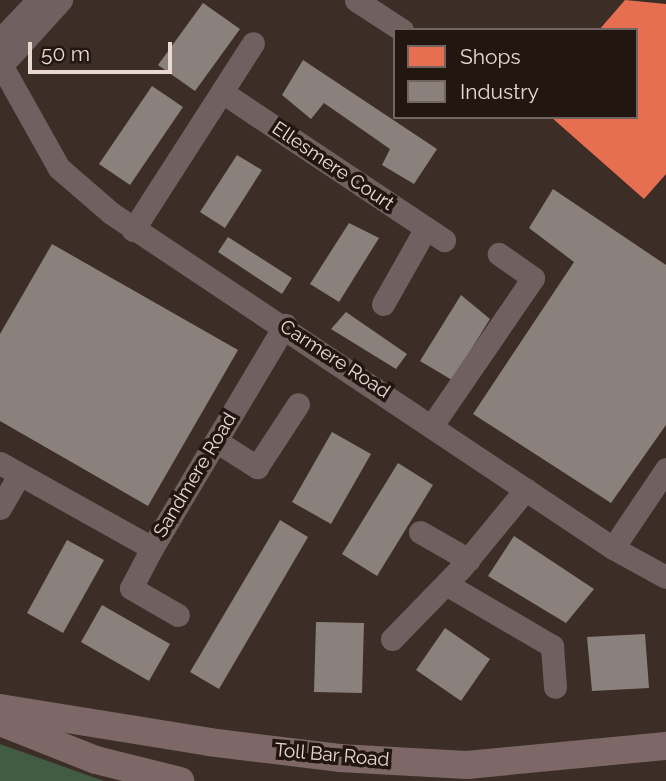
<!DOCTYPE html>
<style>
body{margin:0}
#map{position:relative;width:666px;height:781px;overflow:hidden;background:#3c2e26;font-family:Raleway,sans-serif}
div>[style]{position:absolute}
.green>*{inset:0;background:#425b43}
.shops>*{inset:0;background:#e76f51}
.industry>*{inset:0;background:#8a817c}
.minor>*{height:23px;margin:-11.5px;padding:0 11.5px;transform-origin:11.5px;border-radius:11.5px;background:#716060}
.major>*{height:28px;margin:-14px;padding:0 14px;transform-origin:14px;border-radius:14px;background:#7d6867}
span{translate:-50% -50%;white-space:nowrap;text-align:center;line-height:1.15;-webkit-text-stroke:7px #221611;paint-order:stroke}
.street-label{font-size:19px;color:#ead8d1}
.legend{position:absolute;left:393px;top:28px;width:245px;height:91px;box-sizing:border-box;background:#221611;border:2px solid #72645e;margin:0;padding:9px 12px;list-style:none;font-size:21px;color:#ead8d1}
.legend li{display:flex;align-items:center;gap:14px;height:35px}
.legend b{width:35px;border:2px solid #72645e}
.scale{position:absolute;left:28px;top:42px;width:144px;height:32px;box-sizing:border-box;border:4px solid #ead8d1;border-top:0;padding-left:9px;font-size:21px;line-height:24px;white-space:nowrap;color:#ead8d1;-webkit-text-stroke:5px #221611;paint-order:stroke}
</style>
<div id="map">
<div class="green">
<div style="clip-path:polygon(0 744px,104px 781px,0 781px)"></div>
</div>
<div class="shops">
<div style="clip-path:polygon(625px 0,666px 4px,666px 174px,644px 199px,551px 117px,636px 117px,636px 30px,599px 30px)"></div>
</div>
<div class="industry">
<div style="clip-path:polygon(203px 3px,240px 29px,195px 91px,158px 65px)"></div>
<div style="clip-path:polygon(303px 60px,437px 149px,414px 184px,382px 165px,390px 149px,324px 103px,311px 119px,282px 95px)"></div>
<div style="clip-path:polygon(152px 86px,183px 107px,130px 185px,99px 164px)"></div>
<div style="clip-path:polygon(237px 155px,262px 170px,225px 228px,200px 212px)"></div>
<div style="clip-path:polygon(553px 189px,666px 265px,666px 425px,611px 503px,473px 414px,574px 262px,529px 228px)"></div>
<div style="clip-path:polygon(349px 223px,379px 238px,339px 302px,310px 284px)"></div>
<div style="clip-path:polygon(228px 237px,292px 278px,282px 294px,218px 252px)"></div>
<div style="clip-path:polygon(52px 244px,238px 350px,148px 506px,0 421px,0 334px)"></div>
<div style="clip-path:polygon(461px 295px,490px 319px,452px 380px,420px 361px)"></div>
<div style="clip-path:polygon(346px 312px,407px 354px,396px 369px,331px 329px)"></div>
<div style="clip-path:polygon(332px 432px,371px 454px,331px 524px,292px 502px)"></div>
<div style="clip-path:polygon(398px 463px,433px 485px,377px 576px,342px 554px)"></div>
<div style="clip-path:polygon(280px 520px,308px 537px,219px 689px,190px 672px)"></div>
<div style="clip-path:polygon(514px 536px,594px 589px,566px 623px,488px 576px)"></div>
<div style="clip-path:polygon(67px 540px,104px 560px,63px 633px,27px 613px)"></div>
<div style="clip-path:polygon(102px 605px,170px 644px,149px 681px,81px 642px)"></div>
<div style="clip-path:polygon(316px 622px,364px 623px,362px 693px,314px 692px)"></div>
<div style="clip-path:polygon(445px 628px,490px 659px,461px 701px,416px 670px)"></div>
<div style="clip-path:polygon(645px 634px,649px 688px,592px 691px,587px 637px)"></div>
</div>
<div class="minor">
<div style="left:356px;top:0;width:55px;rotate:33.1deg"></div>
<div style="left:0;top:40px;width:55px;rotate:-46.5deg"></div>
<div style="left:0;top:63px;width:120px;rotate:60.7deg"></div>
<div style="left:59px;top:168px;width:69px;rotate:40.9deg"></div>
<div style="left:111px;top:213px;width:604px;rotate:33.72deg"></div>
<div style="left:613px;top:548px;width:60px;rotate:28.7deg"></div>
<div style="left:0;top:67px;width:91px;rotate:-47.7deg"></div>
<div style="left:222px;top:92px;width:267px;rotate:33.7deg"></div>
<div style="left:133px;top:230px;width:222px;rotate:-57.3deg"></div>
<div style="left:383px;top:304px;width:87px;rotate:-60.5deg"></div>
<div style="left:433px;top:424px;width:177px;rotate:-55.6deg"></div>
<div style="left:533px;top:278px;width:42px;rotate:-144.8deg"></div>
<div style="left:216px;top:441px;width:49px;rotate:32.4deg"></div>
<div style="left:257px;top:467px;width:75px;rotate:-56.9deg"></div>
<div style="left:0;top:463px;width:174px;rotate:29.2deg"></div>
<div style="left:152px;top:548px;width:260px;rotate:-59.2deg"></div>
<div style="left:0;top:508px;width:39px;rotate:-60deg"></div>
<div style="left:420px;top:532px;width:56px;rotate:29.7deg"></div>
<div style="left:152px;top:548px;width:45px;rotate:117.7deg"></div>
<div style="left:131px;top:588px;width:54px;rotate:29.9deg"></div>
<div style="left:613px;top:548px;width:95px;rotate:-56.1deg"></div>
<div style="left:446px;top:584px;width:123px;rotate:30.3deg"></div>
<div style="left:552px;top:646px;width:41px;rotate:85.8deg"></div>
<div style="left:392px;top:639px;width:99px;rotate:-45.8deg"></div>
<div style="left:461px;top:568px;width:102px;rotate:-50.6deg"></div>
</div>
<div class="major">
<div style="left:0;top:708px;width:212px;rotate:9.2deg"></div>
<div style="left:209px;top:742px;width:131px;rotate:7deg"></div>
<div style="left:339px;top:758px;width:128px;rotate:3.1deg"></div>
<div style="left:467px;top:765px;width:200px;rotate:-5.5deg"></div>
<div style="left:0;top:722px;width:103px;rotate:21.6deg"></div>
<div style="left:96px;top:760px;width:87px;rotate:14deg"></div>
</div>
<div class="street-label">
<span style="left:333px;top:166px;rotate:34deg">Ellesmere Court</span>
<span style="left:335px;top:359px;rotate:33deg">Carmere Road</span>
<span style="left:195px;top:475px;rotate:-59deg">Sandmere Road</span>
<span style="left:332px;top:755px;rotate:5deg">Toll Bar Road</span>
</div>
<ul class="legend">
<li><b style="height:19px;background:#e76f51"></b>Shops</li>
<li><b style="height:19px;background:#8a817c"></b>Industry</li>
</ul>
<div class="scale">50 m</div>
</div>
